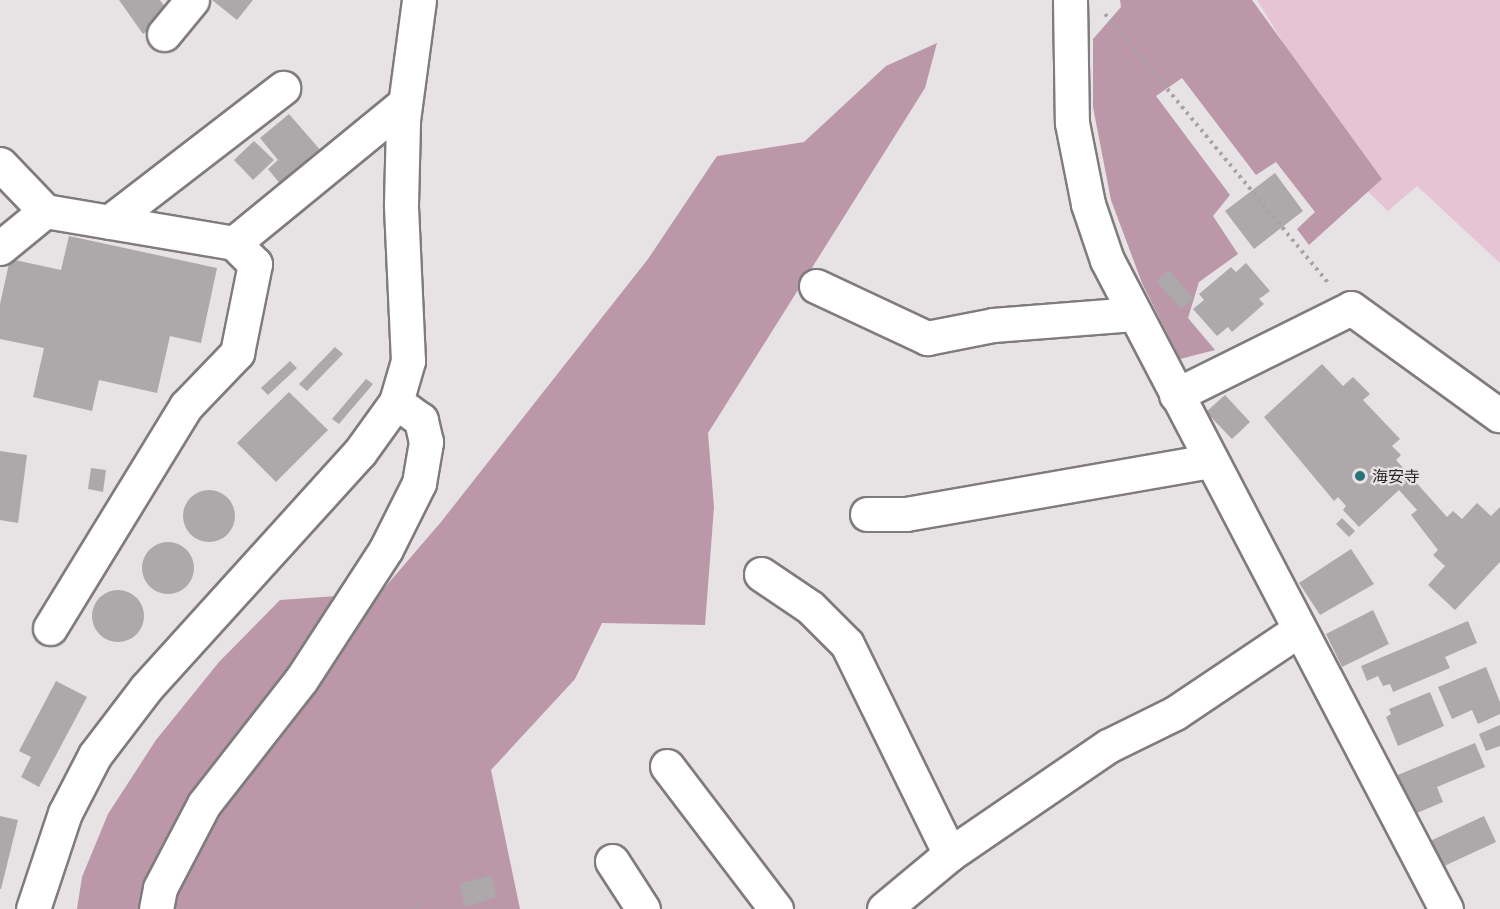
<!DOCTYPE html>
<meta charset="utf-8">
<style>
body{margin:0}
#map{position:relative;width:1500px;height:909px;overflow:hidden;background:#e7e2e4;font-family:Inter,"Noto Sans JP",sans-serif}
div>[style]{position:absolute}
.green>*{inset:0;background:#e7c4d3}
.forest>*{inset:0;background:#bb97a7}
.building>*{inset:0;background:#ada8aa}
.round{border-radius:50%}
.path>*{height:4px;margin-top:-2px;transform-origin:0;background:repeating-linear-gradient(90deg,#a8a4a6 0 3px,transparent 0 7.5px)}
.roads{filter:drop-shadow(2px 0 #807c7d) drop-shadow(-2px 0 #807c7d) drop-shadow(0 2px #807c7d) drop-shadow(0 -2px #807c7d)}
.minor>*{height:33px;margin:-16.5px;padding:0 16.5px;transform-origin:16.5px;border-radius:16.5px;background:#fff}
.dots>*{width:16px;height:16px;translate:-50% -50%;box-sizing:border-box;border:3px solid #e7e2e4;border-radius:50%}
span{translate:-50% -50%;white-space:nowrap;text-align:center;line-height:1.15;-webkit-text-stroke:4.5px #e7e2e4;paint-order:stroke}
.poi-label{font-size:16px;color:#282727}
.left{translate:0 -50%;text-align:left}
</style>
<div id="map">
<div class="green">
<div style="clip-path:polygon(1257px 0,1500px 0,1500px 263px,1417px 186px,1388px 211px,1359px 183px,1306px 80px)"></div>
</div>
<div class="forest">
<div style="clip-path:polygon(1120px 0,1252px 0,1382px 179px,1309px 245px,1297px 229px,1315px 212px,1276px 162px,1256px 175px,1182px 78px,1156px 96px,1230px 195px,1213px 216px,1238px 254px,1199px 282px,1188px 318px,1215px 350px,1180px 359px,1142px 283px,1111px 200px,1093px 107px,1093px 39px,1121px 7px)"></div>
<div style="clip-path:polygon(937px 43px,925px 88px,708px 433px,714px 507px,705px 625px,602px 623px,575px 679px,491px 770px,520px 909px,77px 909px,82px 877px,108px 814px,156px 740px,219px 662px,280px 600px,380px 593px,441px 522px,648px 259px,717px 156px,804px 142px,886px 66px)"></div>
</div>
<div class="building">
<div style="clip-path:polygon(119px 0,160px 0,170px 14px,143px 34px)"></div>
<div style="clip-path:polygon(212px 0,253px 0,237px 20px)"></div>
<div style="clip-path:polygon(289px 114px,322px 152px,282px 186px,268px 169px,278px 160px,260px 138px)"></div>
<div style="clip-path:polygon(254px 141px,274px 160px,253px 180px,234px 160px)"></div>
<div style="clip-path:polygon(1275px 173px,1303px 211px,1254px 249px,1225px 211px)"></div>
<div style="clip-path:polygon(69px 236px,217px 268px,201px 343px,170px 336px,157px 393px,99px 380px,92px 411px,33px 397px,44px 348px,0 339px,0 304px,10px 259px,61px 270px)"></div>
<div style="clip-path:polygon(1246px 263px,1270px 291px,1259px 299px,1264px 304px,1232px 332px,1228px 327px,1217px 336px,1193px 309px,1204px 300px,1199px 294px,1231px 267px,1236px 272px)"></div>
<div style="clip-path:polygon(1169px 270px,1194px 299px,1181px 309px,1156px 281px)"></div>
<div style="clip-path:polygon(335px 347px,343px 354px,307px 391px,299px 384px)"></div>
<div style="clip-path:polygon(290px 361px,297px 368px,268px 395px,261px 388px)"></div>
<div style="clip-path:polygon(1322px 364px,1343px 386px,1353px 377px,1370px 394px,1363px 400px,1400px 439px,1392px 446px,1401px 455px,1396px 460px,1447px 517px,1453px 511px,1462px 519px,1477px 503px,1491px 516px,1500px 507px,1500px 562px,1455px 610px,1428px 585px,1445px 566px,1433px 555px,1438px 550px,1411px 515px,1417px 510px,1399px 490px,1359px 527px,1343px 510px,1346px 506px,1338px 497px,1334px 501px,1264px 417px)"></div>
<div style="clip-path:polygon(366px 379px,373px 384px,339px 424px,332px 419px)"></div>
<div style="clip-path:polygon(289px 392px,328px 430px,276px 482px,237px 443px)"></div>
<div style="clip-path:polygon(1225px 395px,1250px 422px,1232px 439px,1206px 412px)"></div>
<div style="clip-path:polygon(0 451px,27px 455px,18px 523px,0 520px)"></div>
<div style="clip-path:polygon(91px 468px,106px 470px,103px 492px,88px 489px)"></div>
<div class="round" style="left:183px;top:490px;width:52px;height:52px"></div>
<div style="clip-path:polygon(1342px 518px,1355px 531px,1349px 537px,1336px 524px)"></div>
<div class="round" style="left:142px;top:542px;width:52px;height:52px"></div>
<div style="clip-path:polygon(1351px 549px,1374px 584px,1320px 615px,1299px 583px)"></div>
<div class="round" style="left:92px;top:590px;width:52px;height:52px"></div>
<div style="clip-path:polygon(1373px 610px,1389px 644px,1342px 667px,1326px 634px)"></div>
<div style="clip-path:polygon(1468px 621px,1477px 643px,1445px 657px,1450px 668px,1393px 692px,1390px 684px,1383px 686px,1378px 676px,1367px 681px,1361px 666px)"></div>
<div style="clip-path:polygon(1486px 667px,1500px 702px,1500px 714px,1478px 724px,1472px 710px,1452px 719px,1438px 687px)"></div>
<div style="clip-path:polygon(56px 681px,87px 697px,39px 787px,21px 777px,31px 757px,19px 751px)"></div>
<div style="clip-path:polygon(1430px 692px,1444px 726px,1398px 746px,1386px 717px,1391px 714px,1389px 709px)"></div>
<div style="clip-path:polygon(1500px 725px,1500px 746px,1486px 751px,1479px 734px)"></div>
<div style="clip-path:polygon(1475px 743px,1485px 767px,1437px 787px,1443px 802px,1410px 816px,1393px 777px)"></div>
<div style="clip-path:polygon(0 816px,18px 820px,1px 889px,0 889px)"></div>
<div style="clip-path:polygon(1484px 816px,1496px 842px,1440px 868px,1428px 842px)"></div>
<div style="clip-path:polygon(491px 875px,497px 897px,465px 907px,459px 884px)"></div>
</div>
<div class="path">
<div style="left:1105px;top:14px;width:349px;rotate:50.3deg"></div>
<div style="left:410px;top:909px;width:14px;rotate:-21deg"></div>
</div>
<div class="roads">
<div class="minor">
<div style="left:1070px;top:0;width:123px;rotate:89.1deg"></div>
<div style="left:1072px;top:123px;width:83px;rotate:78.8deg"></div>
<div style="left:1088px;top:204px;width:59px;rotate:71.3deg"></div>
<div style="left:1107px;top:260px;width:732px;rotate:62.42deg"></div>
<div style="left:164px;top:34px;width:44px;rotate:-50.5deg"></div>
<div style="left:0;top:164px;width:65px;rotate:46.2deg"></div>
<div style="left:109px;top:222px;width:220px;rotate:-37.6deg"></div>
<div style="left:0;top:248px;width:58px;rotate:-39.4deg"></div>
<div style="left:45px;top:211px;width:192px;rotate:9.6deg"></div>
<div style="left:234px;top:243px;width:221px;rotate:-39.3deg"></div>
<div style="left:816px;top:286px;width:123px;rotate:25.1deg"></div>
<div style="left:927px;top:338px;width:67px;rotate:-11.1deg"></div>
<div style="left:993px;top:325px;width:141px;rotate:-4.5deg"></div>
<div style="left:1176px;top:395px;width:195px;rotate:-26.4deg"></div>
<div style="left:1351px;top:308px;width:183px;rotate:35.9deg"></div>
<div style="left:867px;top:514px;width:39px"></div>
<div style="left:906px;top:514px;width:309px;rotate:-9.9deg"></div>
<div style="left:761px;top:574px;width:59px;rotate:34deg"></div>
<div style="left:810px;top:607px;width:52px;rotate:45deg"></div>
<div style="left:847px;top:644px;width:234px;rotate:63.9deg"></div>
<div style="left:50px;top:628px;width:260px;rotate:-58.5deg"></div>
<div style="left:186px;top:406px;width:74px;rotate:-46.1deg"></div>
<div style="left:237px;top:353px;width:91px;rotate:-78.6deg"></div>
<div style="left:255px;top:264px;width:30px;rotate:-135deg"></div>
<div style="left:667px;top:766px;width:180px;rotate:52.7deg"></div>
<div style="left:612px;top:861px;width:57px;rotate:57.1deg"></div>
<div style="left:33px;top:909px;width:101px;rotate:-71.6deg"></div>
<div style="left:65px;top:813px;width:65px;rotate:-62.7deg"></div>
<div style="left:95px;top:755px;width:84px;rotate:-52.7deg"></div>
<div style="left:146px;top:688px;width:319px;rotate:-47.8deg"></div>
<div style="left:360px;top:452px;width:62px;rotate:-54.2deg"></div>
<div style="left:396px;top:402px;width:43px;rotate:-73.7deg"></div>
<div style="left:408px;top:361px;width:157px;rotate:-92.6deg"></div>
<div style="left:401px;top:204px;width:84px;rotate:-88.6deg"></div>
<div style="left:403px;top:120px;width:121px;rotate:-82.4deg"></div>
<div style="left:156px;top:909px;width:21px;rotate:-79deg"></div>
<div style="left:160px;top:888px;width:95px;rotate:-62.4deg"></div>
<div style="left:204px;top:804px;width:157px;rotate:-52deg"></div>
<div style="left:301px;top:680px;width:156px;rotate:-57deg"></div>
<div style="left:386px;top:549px;width:74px;rotate:-63.4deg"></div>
<div style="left:419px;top:483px;width:42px;rotate:-80.3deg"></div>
<div style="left:426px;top:442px;width:23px;rotate:-103deg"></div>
<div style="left:421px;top:420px;width:31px;rotate:-144deg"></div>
<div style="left:884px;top:909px;width:86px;rotate:-39.8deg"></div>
<div style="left:950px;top:854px;width:191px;rotate:-34.4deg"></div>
<div style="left:1108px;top:746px;width:75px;rotate:-26.2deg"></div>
<div style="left:1175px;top:713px;width:147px;rotate:-33.9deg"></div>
</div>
</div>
<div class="dots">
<div style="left:1360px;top:476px;background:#297378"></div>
</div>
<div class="poi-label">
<span class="left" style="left:1372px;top:476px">海安寺</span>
</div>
</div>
